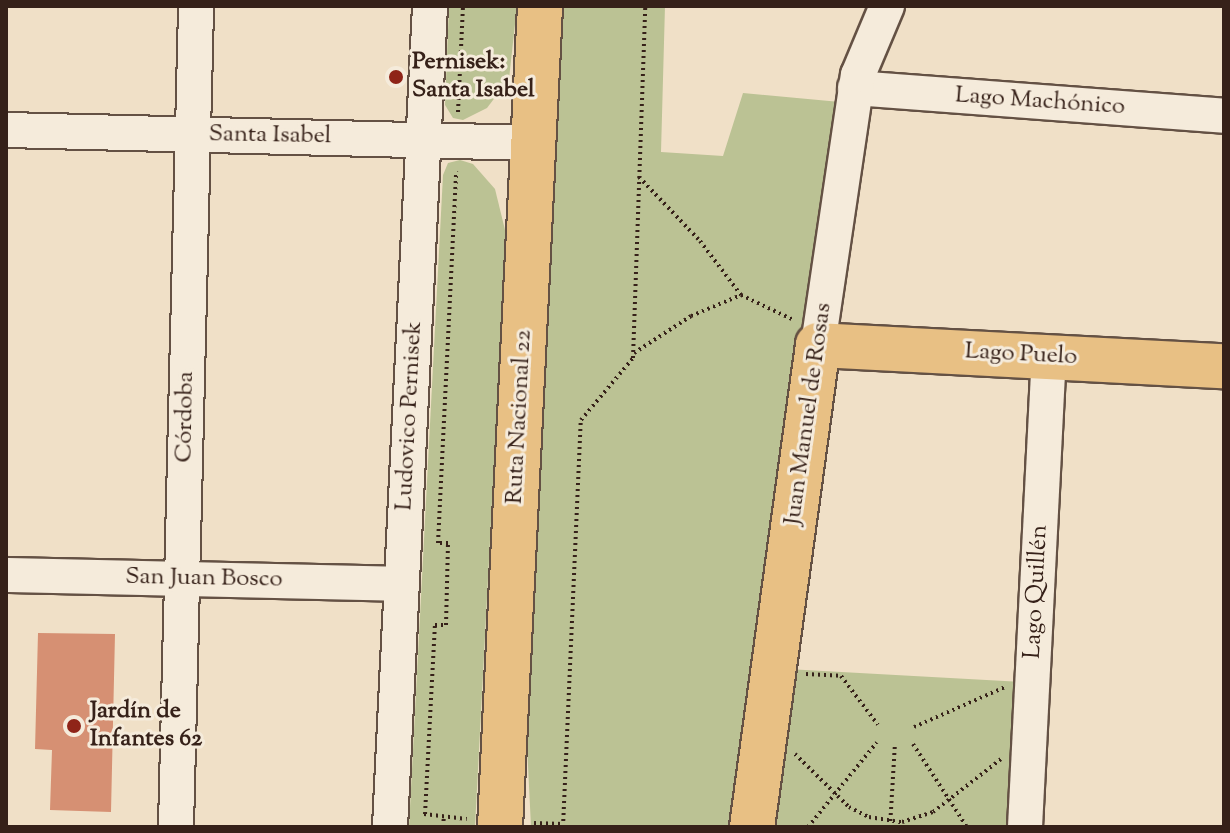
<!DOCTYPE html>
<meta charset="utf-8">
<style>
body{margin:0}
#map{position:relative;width:1230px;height:833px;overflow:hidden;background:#f0e0c7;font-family:"Sorts Mill Goudy",serif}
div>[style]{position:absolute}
.green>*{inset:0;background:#bbc294}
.building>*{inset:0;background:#d69073}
.path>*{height:4px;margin-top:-2px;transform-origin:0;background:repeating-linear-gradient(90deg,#362119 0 2px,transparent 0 6px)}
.roads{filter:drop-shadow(2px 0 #645144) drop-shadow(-2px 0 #645144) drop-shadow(0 2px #645144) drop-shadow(0 -2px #645144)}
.minor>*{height:34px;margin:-17px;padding:0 17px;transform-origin:17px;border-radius:17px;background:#f5ebdb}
.major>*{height:44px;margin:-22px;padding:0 22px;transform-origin:22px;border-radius:22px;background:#e8c084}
.highway>*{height:44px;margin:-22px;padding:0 22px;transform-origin:22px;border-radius:22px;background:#e8c084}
.dots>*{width:22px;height:22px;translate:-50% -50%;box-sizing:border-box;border:4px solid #f5ebdb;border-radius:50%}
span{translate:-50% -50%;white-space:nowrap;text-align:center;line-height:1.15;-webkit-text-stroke:6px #f5ebdb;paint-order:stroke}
.poi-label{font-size:24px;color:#362119;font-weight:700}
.left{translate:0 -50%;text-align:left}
.street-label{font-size:24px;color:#362119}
.frame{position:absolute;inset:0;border:8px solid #362119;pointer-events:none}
</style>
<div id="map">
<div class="green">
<div style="clip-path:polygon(449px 6px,517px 6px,509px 79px,487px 108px,463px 120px,453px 118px,445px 105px)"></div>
<div style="clip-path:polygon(558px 6px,665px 6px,661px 152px,723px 156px,743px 93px,840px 102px,739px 827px,531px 827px,527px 745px)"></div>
<div style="clip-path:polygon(460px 160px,473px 164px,495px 189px,506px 234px,475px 827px,409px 827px,443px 175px,448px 163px)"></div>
<div style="clip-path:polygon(787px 669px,1021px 682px,1012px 827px,766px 827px)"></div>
</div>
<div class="building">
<div style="clip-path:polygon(38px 633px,115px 634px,111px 812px,50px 810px,52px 750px,35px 749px)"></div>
</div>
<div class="path">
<div style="left:458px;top:112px;width:106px;rotate:-87.3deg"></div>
<div style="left:639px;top:177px;width:88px;rotate:46.4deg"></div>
<div style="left:700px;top:241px;width:68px;rotate:52.8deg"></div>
<div style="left:741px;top:295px;width:59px;rotate:25.3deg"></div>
<div style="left:634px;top:353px;width:68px;rotate:-33deg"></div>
<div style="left:691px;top:316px;width:54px;rotate:-22.8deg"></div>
<div style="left:806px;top:674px;width:35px;rotate:3deg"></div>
<div style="left:841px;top:676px;width:61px;rotate:52.9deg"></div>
<div style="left:914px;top:727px;width:99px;rotate:-23.7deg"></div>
<div style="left:913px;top:744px;width:99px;rotate:57deg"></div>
<div style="left:795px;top:754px;width:76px;rotate:44.5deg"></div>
<div style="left:849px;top:807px;width:22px;rotate:27deg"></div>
<div style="left:869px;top:817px;width:33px;rotate:9deg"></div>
<div style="left:902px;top:822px;width:33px;rotate:-18deg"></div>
<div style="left:933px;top:812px;width:86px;rotate:-37.9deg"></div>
<div style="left:424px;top:814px;width:43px;rotate:6.6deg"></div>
<div style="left:425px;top:814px;width:189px;rotate:-87deg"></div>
<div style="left:435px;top:625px;width:11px"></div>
<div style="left:446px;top:625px;width:82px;rotate:-88.6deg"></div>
<div style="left:448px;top:543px;width:10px;rotate:180deg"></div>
<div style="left:438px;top:543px;width:372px;rotate:-87.2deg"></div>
<div style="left:534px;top:823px;width:30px;rotate:2deg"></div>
<div style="left:443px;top:827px;width:11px;rotate:-85deg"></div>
<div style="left:563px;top:827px;width:407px;rotate:-87.5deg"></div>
<div style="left:581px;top:420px;width:81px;rotate:-50deg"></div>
<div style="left:633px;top:358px;width:352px;rotate:-88deg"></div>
<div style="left:808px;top:827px;width:109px;rotate:-50.9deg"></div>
<div style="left:890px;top:827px;width:84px;rotate:-86.6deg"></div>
</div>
<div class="roads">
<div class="minor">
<div style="left:855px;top:88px;width:370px;rotate:4.3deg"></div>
<div style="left:6px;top:130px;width:528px;rotate:1.41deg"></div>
<div style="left:818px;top:345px;width:273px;rotate:-81.6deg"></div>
<div style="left:858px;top:75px;width:75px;rotate:-67.2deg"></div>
<div style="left:6px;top:575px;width:396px;rotate:1.3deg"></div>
<div style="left:176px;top:827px;width:821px;rotate:-88.6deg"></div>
<div style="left:390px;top:827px;width:822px;rotate:-87.21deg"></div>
<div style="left:1025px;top:827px;width:471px;rotate:-87.1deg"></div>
</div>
<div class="major">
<div style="left:752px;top:827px;width:486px;rotate:-82.2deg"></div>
<div style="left:818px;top:345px;width:407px;rotate:3deg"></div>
</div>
<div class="highway">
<div style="left:500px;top:827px;width:822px;rotate:-87.21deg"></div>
</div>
</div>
<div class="dots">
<div style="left:396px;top:77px;background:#8f2418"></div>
<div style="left:74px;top:726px;background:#8f2418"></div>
</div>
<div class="poi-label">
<span class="left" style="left:412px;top:77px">Pernisek:<br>Santa Isabel</span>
<span class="left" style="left:90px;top:726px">Jardín de<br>Infantes 62</span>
</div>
<div class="street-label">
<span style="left:1040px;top:102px;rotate:4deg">Lago Machónico</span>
<span style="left:270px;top:136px;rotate:1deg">Santa Isabel</span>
<span style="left:1021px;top:355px;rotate:3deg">Lago Puelo</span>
<span style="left:809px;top:414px;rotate:-82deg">Juan Manuel de Rosas</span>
<span style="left:410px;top:416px;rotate:-87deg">Ludovico Pernisek</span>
<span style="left:186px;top:417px;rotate:-89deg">Córdoba</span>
<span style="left:520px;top:417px;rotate:-87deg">Ruta Nacional 22</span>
<span style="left:204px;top:579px;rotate:1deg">San Juan Bosco</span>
<span style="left:1037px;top:592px;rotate:-87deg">Lago Quillén</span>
</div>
<div class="frame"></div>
</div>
